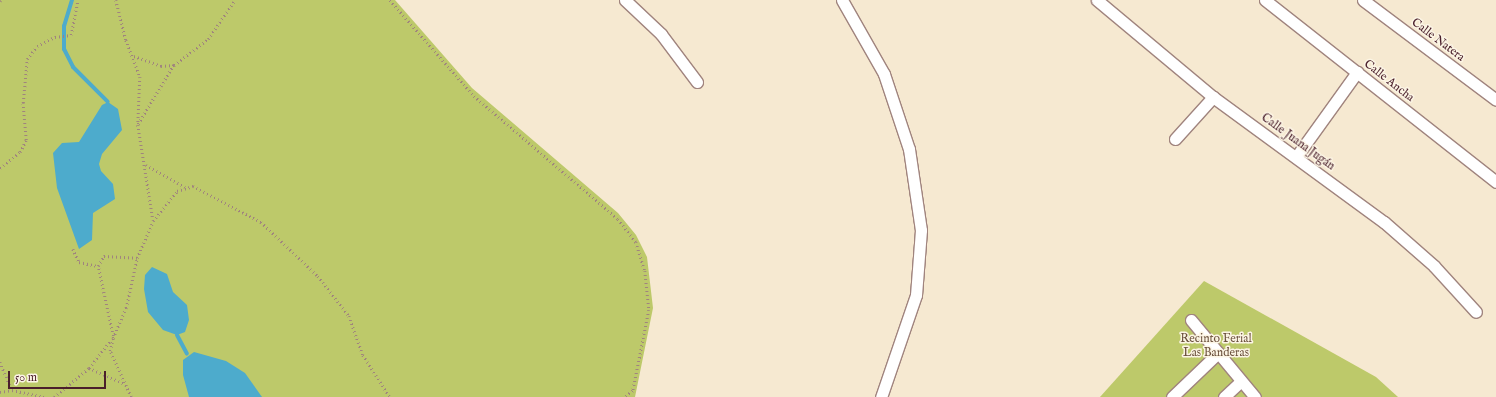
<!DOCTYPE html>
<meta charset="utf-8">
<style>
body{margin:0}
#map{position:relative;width:1496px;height:397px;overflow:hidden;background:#f6e9d1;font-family:"IM FELL English",serif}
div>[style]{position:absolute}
.green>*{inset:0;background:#bdc96a}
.water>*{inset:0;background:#4dabcc}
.stream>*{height:4px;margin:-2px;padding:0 2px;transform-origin:2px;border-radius:2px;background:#4dabcc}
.path>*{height:2.5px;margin-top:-1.25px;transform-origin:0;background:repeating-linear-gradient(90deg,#a0847e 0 1px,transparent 0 4px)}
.roads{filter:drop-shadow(1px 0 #a0847e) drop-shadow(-1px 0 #a0847e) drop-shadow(0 1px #a0847e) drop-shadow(0 -1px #a0847e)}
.street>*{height:11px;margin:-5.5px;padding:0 5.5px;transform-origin:5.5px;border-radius:5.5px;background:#fff}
span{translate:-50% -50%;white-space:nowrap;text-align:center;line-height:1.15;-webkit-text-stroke:3px #fcf5e5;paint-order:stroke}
.street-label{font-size:12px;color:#4a1f2b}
.park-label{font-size:12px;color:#6c523e}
.scale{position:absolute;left:8px;top:371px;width:98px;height:18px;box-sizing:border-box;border:2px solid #4a1f2b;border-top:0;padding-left:5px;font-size:12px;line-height:14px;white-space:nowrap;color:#4a1f2b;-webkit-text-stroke:3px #fcf5e5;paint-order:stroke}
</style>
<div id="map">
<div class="green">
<div style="clip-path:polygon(0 0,395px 0,472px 88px,618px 213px,636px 235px,647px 257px,653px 308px,635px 397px,0 397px)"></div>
<div style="clip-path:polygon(1204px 281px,1376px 377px,1398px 397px,1100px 397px)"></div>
</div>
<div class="water">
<div style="clip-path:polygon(108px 102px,118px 109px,122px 130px,102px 154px,99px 164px,101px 171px,113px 184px,115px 199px,93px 213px,92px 240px,79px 249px,57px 188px,53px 153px,62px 143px,79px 142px,102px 105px)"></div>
<div style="clip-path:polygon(152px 267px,167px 274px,173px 292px,187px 305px,189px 320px,185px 332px,177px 335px,163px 330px,148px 312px,144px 289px,145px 275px)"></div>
<div style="clip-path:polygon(194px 352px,226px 361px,245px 373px,262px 397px,189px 397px,183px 375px,183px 360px)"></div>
</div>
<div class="stream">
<div style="left:72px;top:0;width:27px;rotate:107deg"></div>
<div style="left:64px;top:26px;width:23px;rotate:90deg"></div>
<div style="left:64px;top:49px;width:20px;rotate:63deg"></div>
<div style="left:73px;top:67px;width:49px;rotate:45deg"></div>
<div style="left:177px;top:335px;width:21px;rotate:62deg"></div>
</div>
<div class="path">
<div style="left:116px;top:0;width:41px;rotate:76deg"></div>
<div style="left:126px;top:40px;width:40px;rotate:69deg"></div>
<div style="left:140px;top:77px;width:48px;rotate:92.4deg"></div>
<div style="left:138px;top:125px;width:96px;rotate:81deg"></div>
<div style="left:390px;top:0;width:128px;rotate:48.8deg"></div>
<div style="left:474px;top:96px;width:189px;rotate:40.5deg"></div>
<div style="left:618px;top:219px;width:29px;rotate:52deg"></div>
<div style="left:636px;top:242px;width:30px;rotate:73deg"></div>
<div style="left:645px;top:271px;width:39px;rotate:84deg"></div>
<div style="left:649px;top:310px;width:83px;rotate:101.2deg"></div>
<div style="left:633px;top:391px;width:10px;rotate:143deg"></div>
<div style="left:0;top:1px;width:1px;rotate:-45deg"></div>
<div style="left:134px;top:56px;width:29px;rotate:20deg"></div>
<div style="left:161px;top:66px;width:13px;rotate:-4deg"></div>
<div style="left:174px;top:65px;width:70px;rotate:121deg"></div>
<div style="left:174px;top:65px;width:43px;rotate:-37.4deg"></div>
<div style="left:208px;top:39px;width:47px;rotate:-55.3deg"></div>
<div style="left:146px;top:165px;width:45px;rotate:29.4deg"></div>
<div style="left:0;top:168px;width:26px;rotate:-39deg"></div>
<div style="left:20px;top:152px;width:13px;rotate:-63deg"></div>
<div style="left:26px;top:140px;width:37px;rotate:-95deg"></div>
<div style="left:23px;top:103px;width:44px;rotate:-84.8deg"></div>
<div style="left:27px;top:59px;width:16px;rotate:-52deg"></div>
<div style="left:37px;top:46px;width:20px;rotate:-27deg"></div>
<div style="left:55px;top:37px;width:16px;rotate:-7deg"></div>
<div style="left:71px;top:35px;width:36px;rotate:-79deg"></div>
<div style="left:73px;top:249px;width:14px;rotate:65deg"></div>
<div style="left:79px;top:262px;width:19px;rotate:12deg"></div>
<div style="left:113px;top:336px;width:72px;rotate:-102.1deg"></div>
<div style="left:98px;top:266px;width:12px;rotate:-59deg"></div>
<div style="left:104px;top:256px;width:33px;rotate:3deg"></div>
<div style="left:0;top:362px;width:30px;rotate:67deg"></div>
<div style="left:89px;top:368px;width:36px;rotate:-52deg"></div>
<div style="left:0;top:392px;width:12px;rotate:-9deg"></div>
<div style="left:12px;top:390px;width:33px;rotate:12deg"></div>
<div style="left:54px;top:397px;width:45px;rotate:-39.6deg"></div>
<div style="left:89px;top:368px;width:39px;rotate:24deg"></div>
<div style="left:131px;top:397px;width:51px;rotate:-114.5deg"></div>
<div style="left:110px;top:351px;width:13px;rotate:-77deg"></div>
<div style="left:113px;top:338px;width:33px;rotate:-67deg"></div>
<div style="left:126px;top:308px;width:51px;rotate:-77.6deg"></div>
<div style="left:137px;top:258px;width:40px;rotate:-66.6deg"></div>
<div style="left:153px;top:221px;width:38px;rotate:-51deg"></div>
<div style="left:177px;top:191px;width:17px;rotate:-17deg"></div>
<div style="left:193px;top:186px;width:77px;rotate:27.9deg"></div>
<div style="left:261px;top:222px;width:79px;rotate:43.5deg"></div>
<div style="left:318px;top:276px;width:51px;rotate:52.2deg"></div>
<div style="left:349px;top:316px;width:41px;rotate:70.3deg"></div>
<div style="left:363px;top:355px;width:50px;rotate:57.3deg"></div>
</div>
<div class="roads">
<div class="street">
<div style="left:625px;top:0;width:50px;rotate:43.4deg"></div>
<div style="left:661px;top:34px;width:60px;rotate:53.1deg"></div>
<div style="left:842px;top:0;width:85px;rotate:60.4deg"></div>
<div style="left:884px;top:74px;width:79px;rotate:71.6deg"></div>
<div style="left:909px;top:149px;width:82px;rotate:81.6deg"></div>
<div style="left:921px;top:230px;width:65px;rotate:94.4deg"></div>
<div style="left:916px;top:295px;width:108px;rotate:108.9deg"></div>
<div style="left:1097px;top:0;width:151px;rotate:39.9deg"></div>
<div style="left:1213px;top:97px;width:212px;rotate:36.2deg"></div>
<div style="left:1384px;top:222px;width:67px;rotate:41.3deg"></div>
<div style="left:1434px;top:266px;width:62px;rotate:47.6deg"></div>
<div style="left:1265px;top:0;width:294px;rotate:38.2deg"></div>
<div style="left:1363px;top:0;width:166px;rotate:36.9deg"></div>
<div style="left:1175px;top:139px;width:57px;rotate:-47.9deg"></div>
<div style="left:1296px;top:157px;width:105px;rotate:-54.3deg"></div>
<div style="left:1191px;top:320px;width:100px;rotate:50.3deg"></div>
<div style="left:1172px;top:397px;width:64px;rotate:-43.7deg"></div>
<div style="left:1224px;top:397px;width:23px;rotate:-43deg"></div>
</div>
</div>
<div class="street-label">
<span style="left:1438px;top:40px;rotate:37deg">Calle Natera</span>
<span style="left:1389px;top:81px;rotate:38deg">Calle Ancha</span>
<span style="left:1298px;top:142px;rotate:36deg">Calle Juana Jugán</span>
</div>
<div class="park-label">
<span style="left:1216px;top:346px">Recinto Ferial<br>Las Banderas</span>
</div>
<div class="scale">50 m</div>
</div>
